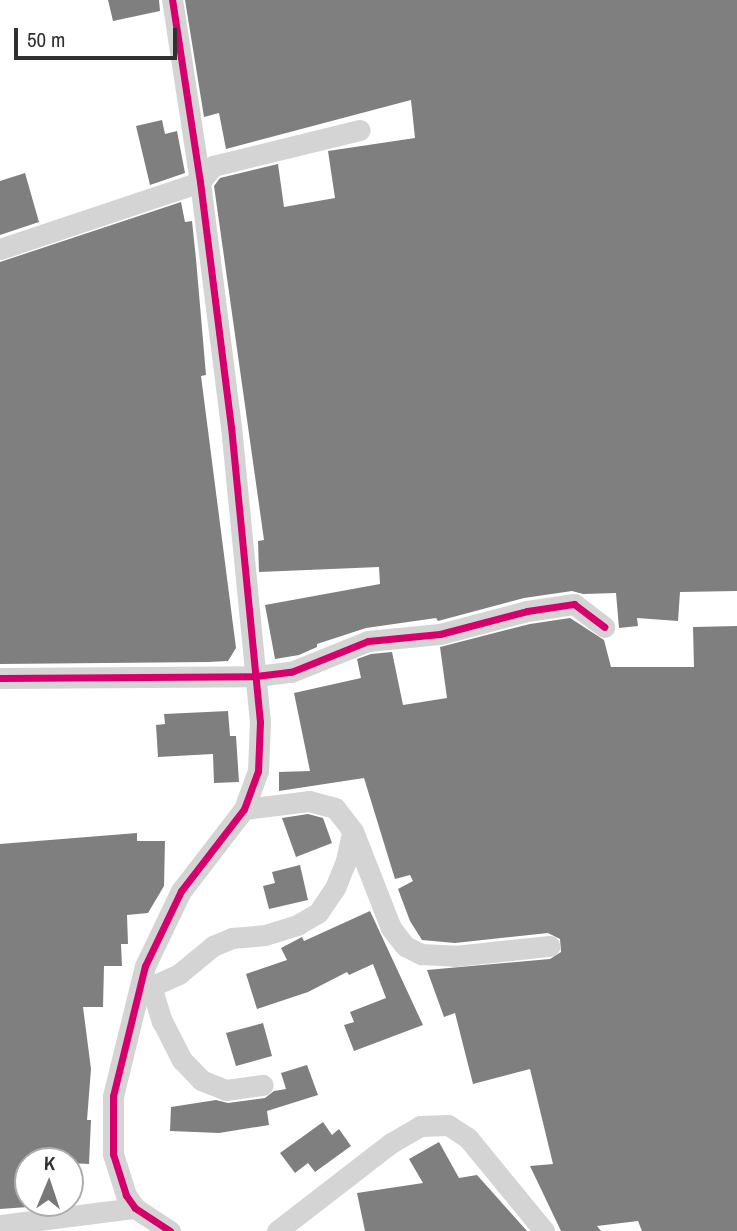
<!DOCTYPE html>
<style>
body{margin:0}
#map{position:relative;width:737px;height:1231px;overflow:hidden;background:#fff;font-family:"Archivo Narrow",sans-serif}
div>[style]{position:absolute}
.building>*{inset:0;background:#7f7f7f}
.street>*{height:21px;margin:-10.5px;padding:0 10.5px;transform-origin:10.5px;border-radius:10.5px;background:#d4d4d4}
.cycleway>*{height:7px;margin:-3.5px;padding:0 3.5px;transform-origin:3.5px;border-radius:3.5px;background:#d6006c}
span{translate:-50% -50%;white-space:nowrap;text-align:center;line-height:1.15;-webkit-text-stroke:7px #fff;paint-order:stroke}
.north{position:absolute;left:14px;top:1147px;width:70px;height:70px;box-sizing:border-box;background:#fff;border:2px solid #acacac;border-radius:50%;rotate:2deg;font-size:19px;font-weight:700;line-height:28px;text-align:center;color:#303030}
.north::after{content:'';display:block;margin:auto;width:24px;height:32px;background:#787878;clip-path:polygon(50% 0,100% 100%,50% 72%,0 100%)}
.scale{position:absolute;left:14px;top:28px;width:163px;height:32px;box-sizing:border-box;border:4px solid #303030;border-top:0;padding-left:9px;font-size:21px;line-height:24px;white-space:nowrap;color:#303030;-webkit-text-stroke:5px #fff;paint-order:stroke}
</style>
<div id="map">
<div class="building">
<div style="clip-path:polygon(108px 0,159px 0,160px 11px,113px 21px)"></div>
<div style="clip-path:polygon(185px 0,737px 0,737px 591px,680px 592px,678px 621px,637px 618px,638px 626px,619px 628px,616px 593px,583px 594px,572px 591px,524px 598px,438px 621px,436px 618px,366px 628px,317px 644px,317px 647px,299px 655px,275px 659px,265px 605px,380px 584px,379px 567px,259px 572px,258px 541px,264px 540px,214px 186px,220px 178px,278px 164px,284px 207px,335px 198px,328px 151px,415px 138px,411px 100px,226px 149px,219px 113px,204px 117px)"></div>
<div style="clip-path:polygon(162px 120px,165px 134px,177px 131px,185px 173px,150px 185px,136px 126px)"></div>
<div style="clip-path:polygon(25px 173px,39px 222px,0 235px,0 181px)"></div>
<div style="clip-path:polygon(181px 202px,185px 222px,192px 221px,196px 259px,206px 375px,201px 376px,236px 648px,228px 661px,208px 662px,0 664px,0 262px)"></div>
<div style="clip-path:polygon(570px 618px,604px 640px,611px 667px,694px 667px,693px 627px,737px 626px,737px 1231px,642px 1231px,638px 1221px,597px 1226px,601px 1231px,561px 1231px,530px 1166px,553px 1164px,530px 1069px,473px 1084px,455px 1013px,444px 1017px,427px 970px,550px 959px,561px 952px,560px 939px,548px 933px,455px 943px,422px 940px,410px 921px,398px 889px,413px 881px,410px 875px,395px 879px,364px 778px,279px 791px,279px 772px,310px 771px,294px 693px,361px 678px,357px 659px,371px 654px,392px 652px,403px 705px,447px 698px,440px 647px,530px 624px)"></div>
<div style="clip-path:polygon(228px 711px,230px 736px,236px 736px,239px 782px,214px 783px,213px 754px,158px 757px,156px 725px,165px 724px,164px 714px)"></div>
<div style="clip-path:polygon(308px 814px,323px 818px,332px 843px,296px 857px,282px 818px)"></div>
<div style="clip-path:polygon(137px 833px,137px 841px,165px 841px,164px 886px,148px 913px,127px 915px,128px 944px,121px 944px,122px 966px,104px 966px,103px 1007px,83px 1007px,91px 1069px,87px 1120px,91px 1120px,89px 1164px,28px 1161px,28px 1207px,0 1209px,0 844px)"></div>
<div style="clip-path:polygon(300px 865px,308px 900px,269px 909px,263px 886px,275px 883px,272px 872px)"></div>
<div style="clip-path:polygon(370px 911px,423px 1025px,354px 1051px,344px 1025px,354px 1022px,350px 1012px,386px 998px,373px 964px,349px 975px,347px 972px,308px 992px,257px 1009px,246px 974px,287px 960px,281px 948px,302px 937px,304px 941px)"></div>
<div style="clip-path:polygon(263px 1023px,272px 1056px,236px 1066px,226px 1033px)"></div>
<div style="clip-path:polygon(307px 1065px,318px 1095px,267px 1111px,269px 1125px,219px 1133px,170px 1131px,171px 1107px,216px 1100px,228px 1103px,265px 1098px,274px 1091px,286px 1089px,281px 1073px)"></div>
<div style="clip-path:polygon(323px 1122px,332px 1135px,339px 1129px,351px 1146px,315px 1172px,308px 1163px,295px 1173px,280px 1153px)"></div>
<div style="clip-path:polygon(439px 1142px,459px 1178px,477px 1175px,527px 1231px,365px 1231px,357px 1193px,423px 1183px,409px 1159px)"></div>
</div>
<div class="street">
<div style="left:0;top:249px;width:211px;rotate:-18.5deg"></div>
<div style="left:200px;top:182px;width:21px;rotate:-51deg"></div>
<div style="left:213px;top:166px;width:151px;rotate:-13.8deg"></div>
<div style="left:0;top:678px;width:256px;rotate:-0.4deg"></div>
<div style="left:256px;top:676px;width:35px;rotate:-7deg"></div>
<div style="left:291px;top:672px;width:83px;rotate:-21.9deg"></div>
<div style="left:368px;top:641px;width:72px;rotate:-5.6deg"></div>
<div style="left:440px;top:634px;width:90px;rotate:-14.8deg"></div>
<div style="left:527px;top:611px;width:48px;rotate:-8.5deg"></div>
<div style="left:574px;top:604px;width:38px;rotate:37deg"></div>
<div style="left:244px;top:809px;width:65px;rotate:-7deg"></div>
<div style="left:309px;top:801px;width:27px;rotate:15deg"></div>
<div style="left:335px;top:808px;width:29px;rotate:52deg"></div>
<div style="left:353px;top:831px;width:104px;rotate:68.6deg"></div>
<div style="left:391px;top:928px;width:23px;rotate:52deg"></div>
<div style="left:405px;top:946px;width:18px;rotate:27deg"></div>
<div style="left:421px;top:954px;width:34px;rotate:3deg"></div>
<div style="left:455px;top:956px;width:95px;rotate:-6.1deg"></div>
<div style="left:151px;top:986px;width:37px;rotate:73deg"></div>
<div style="left:162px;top:1021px;width:44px;rotate:62.9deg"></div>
<div style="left:182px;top:1060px;width:28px;rotate:46deg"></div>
<div style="left:201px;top:1080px;width:27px;rotate:22deg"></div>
<div style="left:226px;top:1090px;width:37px;rotate:-8deg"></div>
<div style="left:139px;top:992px;width:44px;rotate:-24.2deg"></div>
<div style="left:179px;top:974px;width:44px;rotate:-39.5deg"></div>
<div style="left:213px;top:946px;width:21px;rotate:-23deg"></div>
<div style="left:232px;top:938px;width:33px;rotate:-5deg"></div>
<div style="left:265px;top:935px;width:34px;rotate:-17deg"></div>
<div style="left:297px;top:925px;width:24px;rotate:-30deg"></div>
<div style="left:318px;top:913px;width:30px;rotate:-56deg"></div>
<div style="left:335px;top:888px;width:29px;rotate:-68deg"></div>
<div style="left:346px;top:861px;width:30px;rotate:-78deg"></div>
<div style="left:0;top:1225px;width:136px;rotate:-7.2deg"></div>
<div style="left:170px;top:1231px;width:42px;rotate:-146.7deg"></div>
<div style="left:135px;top:1208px;width:16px;rotate:-125deg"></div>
<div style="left:126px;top:1195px;width:43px;rotate:-107.6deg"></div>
<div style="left:113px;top:1154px;width:58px;rotate:-90deg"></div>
<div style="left:113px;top:1096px;width:134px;rotate:-76.2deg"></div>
<div style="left:145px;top:966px;width:83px;rotate:-64.4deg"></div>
<div style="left:181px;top:891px;width:103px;rotate:-52.5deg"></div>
<div style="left:244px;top:809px;width:40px;rotate:-69.8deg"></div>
<div style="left:258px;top:771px;width:49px;rotate:-87.7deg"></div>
<div style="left:260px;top:722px;width:296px;rotate:-95.6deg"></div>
<div style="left:231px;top:427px;width:247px;rotate:-97.2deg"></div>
<div style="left:200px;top:182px;width:184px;rotate:-98.7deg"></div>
<div style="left:277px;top:1231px;width:144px;rotate:-37.7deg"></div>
<div style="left:391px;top:1143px;width:34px;rotate:-30deg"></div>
<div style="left:420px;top:1126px;width:28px;rotate:-2deg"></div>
<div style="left:448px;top:1125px;width:24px;rotate:33deg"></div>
<div style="left:468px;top:1138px;width:120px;rotate:50.7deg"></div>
</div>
<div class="cycleway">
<div style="left:0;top:678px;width:256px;rotate:-0.4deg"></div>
<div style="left:256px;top:676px;width:35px;rotate:-7deg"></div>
<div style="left:291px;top:672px;width:83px;rotate:-21.9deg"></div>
<div style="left:368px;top:641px;width:72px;rotate:-5.6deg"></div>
<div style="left:440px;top:634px;width:90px;rotate:-14.8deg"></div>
<div style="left:527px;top:611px;width:48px;rotate:-8.5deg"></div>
<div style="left:574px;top:604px;width:38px;rotate:37deg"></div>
<div style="left:170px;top:1231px;width:42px;rotate:-146.7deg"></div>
<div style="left:135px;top:1208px;width:16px;rotate:-125deg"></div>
<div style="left:126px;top:1195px;width:43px;rotate:-107.6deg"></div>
<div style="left:113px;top:1154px;width:58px;rotate:-90deg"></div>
<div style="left:113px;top:1096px;width:134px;rotate:-76.2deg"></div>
<div style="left:145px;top:966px;width:83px;rotate:-64.4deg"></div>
<div style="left:181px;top:891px;width:103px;rotate:-52.5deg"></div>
<div style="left:244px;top:809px;width:40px;rotate:-69.8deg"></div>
<div style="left:258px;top:771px;width:49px;rotate:-87.7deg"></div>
<div style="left:260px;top:722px;width:296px;rotate:-95.6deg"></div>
<div style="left:231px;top:427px;width:247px;rotate:-97.2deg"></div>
<div style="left:200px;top:182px;width:184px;rotate:-98.7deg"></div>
</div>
<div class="north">K</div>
<div class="scale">50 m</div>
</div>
